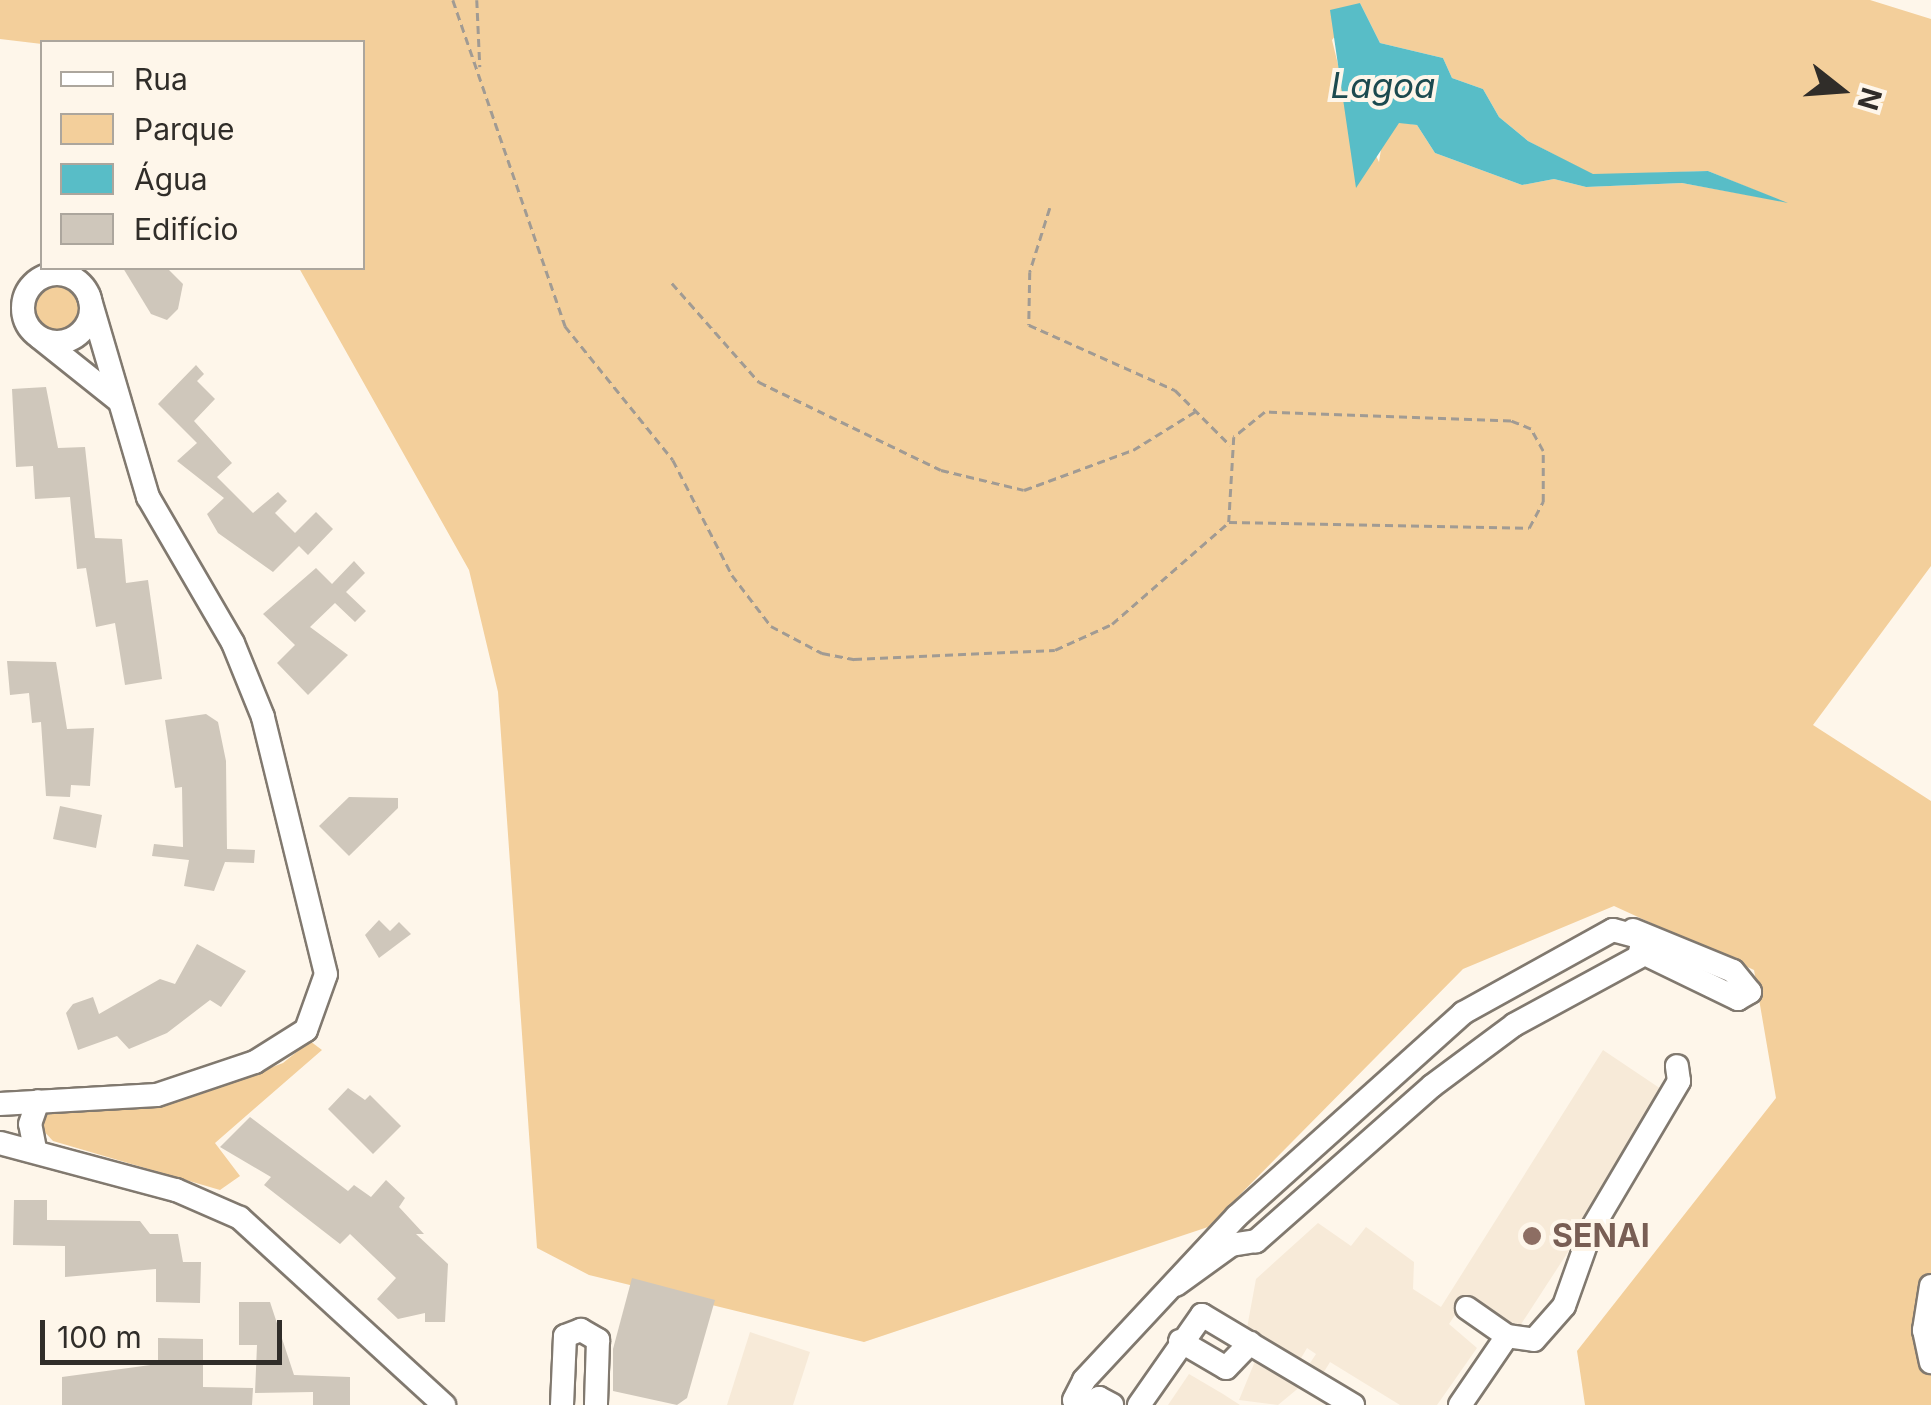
<!DOCTYPE html>
<meta charset="utf-8">
<style>
body{margin:0}
#map{position:relative;width:1931px;height:1405px;overflow:hidden;background:#fef6ea;font-family:Inter,sans-serif}
div>[style]{position:absolute}
.built>*{inset:0;background:#f7ead8}
.green>*{inset:0;background:#f3cf9b}
.round{border-radius:50%}
.water>*{inset:0;background:#58bdc7}
.building>*{inset:0;background:#cfc7bb}
.path>*{height:2.5px;margin-top:-1.25px;transform-origin:0;background:repeating-linear-gradient(90deg,#a19b93 0 8px,transparent 0 13px)}
.roads{filter:drop-shadow(2px 0 #81796f) drop-shadow(-2px 0 #81796f) drop-shadow(0 2px #81796f) drop-shadow(0 -2px #81796f)}
.minor>*{height:22px;margin:-11px;padding:0 11px;transform-origin:11px;border-radius:11px;background:#fff}
.minor>.ring{margin:-11px;padding:0;box-sizing:content-box;background:none;border:22px solid #fff;border-radius:50%}
.dots>*{width:28px;height:28px;translate:-50% -50%;box-sizing:border-box;border:5px solid #fef6ea;border-radius:50%}
span{translate:-50% -50%;white-space:nowrap;text-align:center;line-height:1.15;-webkit-text-stroke:8px #fef6ea;paint-order:stroke}
.education-label{font-size:32px;color:#785e54;font-weight:700}
.left{translate:0 -50%;text-align:left}
.water-label{font-size:35px;color:#1c4a4f;font-style:italic}
.legend{position:absolute;left:40px;top:40px;width:325px;height:230px;box-sizing:border-box;background:#fef6ea;border:2px solid #aca69d;margin:0;padding:12px 18px;list-style:none;font-size:30px;color:#302d29}
.legend li{display:flex;align-items:center;gap:20px;height:50px}
.legend b{width:50px;border:2px solid #aca69d}
.north{position:absolute;left:1791px;top:40px;width:100px;height:100px;-webkit-text-stroke:8px #fef6ea;paint-order:stroke;rotate:107deg;font-size:28px;font-weight:700;line-height:40px;text-align:center;color:#302d29}
.north::after{content:'';display:block;margin:auto;width:35px;height:45px;background:#302d29;clip-path:polygon(50% 0,100% 100%,50% 72%,0 100%)}
.scale{position:absolute;left:40px;top:1320px;width:242px;height:45px;box-sizing:border-box;border:5px solid #302d29;border-top:0;padding-left:12px;font-size:30px;line-height:35px;white-space:nowrap;color:#302d29;-webkit-text-stroke:8px #fef6ea;paint-order:stroke}
</style>
<div id="map">
<div class="built">
<div style="clip-path:polygon(1603px 1050px,1670px 1095px,1516px 1332px,1457px 1312px,1449px 1324px,1477px 1348px,1437px 1405px,1400px 1405px,1330px 1362px,1316px 1385px,1307px 1381px,1278px 1405px,1239px 1400px,1258px 1354px,1297px 1383px,1316px 1354px,1307px 1348px,1297px 1365px,1247px 1328px,1256px 1279px,1318px 1223px,1351px 1246px,1366px 1227px,1414px 1262px,1413px 1289px,1441px 1307px)"></div>
<div style="clip-path:polygon(750px 1332px,810px 1352px,793px 1405px,727px 1405px)"></div>
<div style="clip-path:polygon(1189px 1374px,1223px 1394px,1240px 1405px,1168px 1405px)"></div>
</div>
<div class="green">
<div style="clip-path:polygon(evenodd,0 0,1870px 0,1931px 19px,1931px 566px,1813px 725px,1931px 801px,1931px 1405px,1585px 1405px,1577px 1351px,1776px 1098px,1754px 970px,1614px 906px,1463px 969px,1208px 1227px,864px 1342px,589px 1275px,537px 1248px,498px 692px,469px 570px,299px 268px,362px 268px,362px 42px,42px 44px,0 39px,0 0,1360px 3px,1380px 43px,1443px 58px,1452px 78px,1483px 89px,1499px 117px,1528px 141px,1593px 175px,1708px 171px,1781px 201px,1682px 183px,1586px 187px,1554px 179px,1522px 185px,1435px 153px,1417px 125px,1398px 122px,1383px 137px,1379px 162px,1345px 93px,1332px 40px,1360px 3px)"></div>
<div class="round" style="left:32px;top:282px;width:50px;height:50px"></div>
<div style="clip-path:polygon(310px 1041px,322px 1050px,215px 1143px,240px 1176px,220px 1190px,53px 1141px,40px 1127px,44px 1115px,196px 1096px,283px 1063px)"></div>
</div>
<div class="water">
<div style="clip-path:polygon(1360px 3px,1380px 43px,1443px 58px,1452px 78px,1483px 89px,1499px 117px,1528px 141px,1593px 174px,1708px 171px,1788px 203px,1682px 183px,1586px 187px,1554px 179px,1522px 185px,1435px 153px,1417px 125px,1399px 123px,1356px 188px,1330px 10px)"></div>
</div>
<div class="building">
<div style="clip-path:polygon(123px 268px,167px 268px,183px 284px,178px 309px,167px 320px,151px 314px)"></div>
<div style="clip-path:polygon(196px 365px,204px 374px,197px 381px,215px 399px,194px 421px,232px 463px,217px 477px,253px 513px,278px 492px,287px 501px,275px 513px,295px 533px,316px 512px,333px 529px,308px 555px,299px 546px,273px 572px,218px 533px,207px 514px,224px 498px,177px 461px,197px 443px,158px 404px)"></div>
<div style="clip-path:polygon(46px 387px,58px 448px,85px 447px,95px 538px,122px 539px,126px 583px,148px 580px,162px 679px,125px 685px,115px 623px,96px 627px,86px 568px,77px 569px,70px 497px,35px 499px,33px 466px,16px 467px,12px 389px)"></div>
<div style="clip-path:polygon(354px 561px,365px 573px,346px 592px,366px 611px,355px 622px,335px 603px,310px 627px,348px 655px,308px 695px,277px 663px,295px 645px,263px 614px,316px 568px,332px 584px)"></div>
<div style="clip-path:polygon(7px 661px,56px 662px,67px 729px,94px 728px,90px 786px,71px 785px,70px 797px,46px 796px,41px 722px,32px 723px,29px 693px,10px 695px)"></div>
<div style="clip-path:polygon(206px 714px,218px 722px,226px 761px,227px 849px,255px 850px,254px 863px,225px 862px,214px 891px,184px 886px,189px 860px,152px 856px,154px 844px,183px 847px,182px 787px,175px 788px,165px 720px)"></div>
<div style="clip-path:polygon(349px 797px,398px 798px,398px 808px,349px 856px,319px 826px)"></div>
<div style="clip-path:polygon(60px 806px,102px 815px,96px 848px,53px 839px)"></div>
<div style="clip-path:polygon(379px 920px,390px 931px,399px 922px,411px 934px,379px 958px,365px 935px)"></div>
<div style="clip-path:polygon(197px 944px,246px 971px,221px 1007px,210px 1000px,167px 1033px,129px 1049px,117px 1036px,78px 1050px,66px 1013px,73px 1004px,93px 997px,99px 1014px,160px 979px,175px 984px)"></div>
<div style="clip-path:polygon(348px 1088px,365px 1100px,370px 1095px,401px 1126px,373px 1154px,328px 1109px)"></div>
<div style="clip-path:polygon(250px 1117px,348px 1191px,354px 1185px,371px 1197px,386px 1180px,405px 1198px,399px 1207px,424px 1234px,416px 1234px,448px 1264px,445px 1322px,425px 1322px,425px 1313px,398px 1319px,377px 1299px,396px 1278px,350px 1234px,340px 1244px,264px 1185px,271px 1177px,220px 1147px)"></div>
<div style="clip-path:polygon(14px 1200px,47px 1200px,47px 1220px,140px 1221px,150px 1234px,178px 1234px,183px 1262px,201px 1262px,200px 1303px,156px 1302px,156px 1269px,65px 1277px,65px 1246px,13px 1245px)"></div>
<div style="clip-path:polygon(632px 1278px,715px 1300px,687px 1398px,677px 1405px,613px 1391px,613px 1349px)"></div>
<div style="clip-path:polygon(239px 1302px,270px 1302px,294px 1375px,350px 1377px,350px 1405px,313px 1405px,313px 1392px,255px 1393px,257px 1345px,239px 1345px)"></div>
<div style="clip-path:polygon(158px 1338px,203px 1339px,203px 1387px,253px 1388px,252px 1405px,62px 1405px,62px 1377px,158px 1364px)"></div>
</div>
<div class="path">
<div style="left:453px;top:0;width:345px;rotate:71deg"></div>
<div style="left:565px;top:326px;width:172px;rotate:51.1deg"></div>
<div style="left:673px;top:460px;width:129px;rotate:62.8deg"></div>
<div style="left:732px;top:575px;width:64px;rotate:52.6deg"></div>
<div style="left:771px;top:626px;width:58px;rotate:27.9deg"></div>
<div style="left:822px;top:653px;width:33px;rotate:11deg"></div>
<div style="left:854px;top:659px;width:201px;rotate:-2.6deg"></div>
<div style="left:1055px;top:650px;width:63px;rotate:-24.5deg"></div>
<div style="left:1112px;top:624px;width:155px;rotate:-41.1deg"></div>
<div style="left:1229px;top:522px;width:300px;rotate:1.1deg"></div>
<div style="left:1529px;top:528px;width:30px;rotate:-62deg"></div>
<div style="left:1543px;top:502px;width:51px;rotate:-90deg"></div>
<div style="left:1543px;top:451px;width:25px;rotate:-119deg"></div>
<div style="left:1531px;top:429px;width:22px;rotate:-158deg"></div>
<div style="left:1511px;top:421px;width:246px;rotate:-177.9deg"></div>
<div style="left:1265px;top:412px;width:40px;rotate:141deg"></div>
<div style="left:1234px;top:437px;width:85px;rotate:93.4deg"></div>
<div style="left:477px;top:0;width:67px;rotate:87.4deg"></div>
<div style="left:1050px;top:208px;width:67px;rotate:107.4deg"></div>
<div style="left:1030px;top:272px;width:53px;rotate:91.1deg"></div>
<div style="left:1029px;top:325px;width:160px;rotate:24deg"></div>
<div style="left:1175px;top:390px;width:78px;rotate:45deg"></div>
<div style="left:672px;top:283px;width:132px;rotate:48.7deg"></div>
<div style="left:759px;top:382px;width:202px;rotate:25.8deg"></div>
<div style="left:941px;top:470px;width:85px;rotate:13.5deg"></div>
<div style="left:1024px;top:490px;width:116px;rotate:-20.2deg"></div>
<div style="left:1133px;top:450px;width:74px;rotate:-31.8deg"></div>
</div>
<div class="roads">
<div class="minor">
<div class="ring" style="left:23px;top:274px;width:46px;height:46px"></div>
<div style="left:40px;top:338px;width:101px;rotate:38.6deg"></div>
<div style="left:1633px;top:930px;width:108px;rotate:22.3deg"></div>
<div style="left:1733px;top:971px;width:27px;rotate:51deg"></div>
<div style="left:1750px;top:992px;width:14px;rotate:150deg"></div>
<div style="left:1738px;top:999px;width:106px;rotate:-154.2deg"></div>
<div style="left:0;top:1104px;width:157px;rotate:-3.3deg"></div>
<div style="left:157px;top:1095px;width:103px;rotate:-18.6deg"></div>
<div style="left:255px;top:1062px;width:60px;rotate:-32.1deg"></div>
<div style="left:306px;top:1030px;width:59px;rotate:-70.3deg"></div>
<div style="left:326px;top:974px;width:265px;rotate:-103.8deg"></div>
<div style="left:263px;top:717px;width:80px;rotate:-112.1deg"></div>
<div style="left:233px;top:643px;width:169px;rotate:-120.2deg"></div>
<div style="left:148px;top:497px;width:209px;rotate:-106.4deg"></div>
<div style="left:0;top:1143px;width:182px;rotate:15deg"></div>
<div style="left:176px;top:1190px;width:70px;rotate:23.6deg"></div>
<div style="left:240px;top:1218px;width:277px;rotate:42.5deg"></div>
<div style="left:35px;top:1149px;width:25px;rotate:-101deg"></div>
<div style="left:30px;top:1124px;width:24px;rotate:-71deg"></div>
<div style="left:1931px;top:1286px;width:45px;rotate:99deg"></div>
<div style="left:1924px;top:1330px;width:33px;rotate:78deg"></div>
<div style="left:1507px;top:1336px;width:27px;rotate:8deg"></div>
<div style="left:1534px;top:1340px;width:45px;rotate:-48.6deg"></div>
<div style="left:1564px;top:1306px;width:81px;rotate:-70.4deg"></div>
<div style="left:1591px;top:1230px;width:173px;rotate:-59.4deg"></div>
<div style="left:1679px;top:1081px;width:15px;rotate:-98deg"></div>
<div style="left:1180px;top:1341px;width:53px;rotate:30.4deg"></div>
<div style="left:1226px;top:1368px;width:35px;rotate:-46deg"></div>
<div style="left:562px;top:1405px;width:69px;rotate:-87.5deg"></div>
<div style="left:565px;top:1336px;width:17px;rotate:-21deg"></div>
<div style="left:581px;top:1330px;width:20px;rotate:30deg"></div>
<div style="left:598px;top:1340px;width:65px;rotate:91.8deg"></div>
<div style="left:1085px;top:1405px;width:12px;rotate:-156deg"></div>
<div style="left:1074px;top:1400px;width:22px;rotate:-63deg"></div>
<div style="left:1084px;top:1380px;width:224px;rotate:-47deg"></div>
<div style="left:1237px;top:1216px;width:304px;rotate:-41.9deg"></div>
<div style="left:1463px;top:1013px;width:171px;rotate:-29deg"></div>
<div style="left:1613px;top:930px;width:31px;rotate:15deg"></div>
<div style="left:1643px;top:938px;width:19px;rotate:102deg"></div>
<div style="left:1639px;top:957px;width:142px;rotate:151.5deg"></div>
<div style="left:1514px;top:1025px;width:102px;rotate:143.4deg"></div>
<div style="left:1432px;top:1086px;width:235px;rotate:138.6deg"></div>
<div style="left:1256px;top:1241px;width:25px;rotate:171deg"></div>
<div style="left:1231px;top:1245px;width:68px;rotate:144deg"></div>
<div style="left:1092px;top:1405px;width:10px;rotate:-45deg"></div>
<div style="left:1099px;top:1398px;width:15px;rotate:28deg"></div>
<div style="left:1139px;top:1405px;width:110px;rotate:-55deg"></div>
<div style="left:1202px;top:1315px;width:176px;rotate:30.8deg"></div>
<div style="left:1460px;top:1405px;width:83px;rotate:-55.7deg"></div>
<div style="left:1507px;top:1336px;width:49px;rotate:-145deg"></div>
</div>
</div>
<div class="dots">
<div style="left:1532px;top:1236px;background:#8d6e63"></div>
</div>
<div class="education-label">
<span class="left" style="left:1552px;top:1236px">SENAI</span>
</div>
<div class="water-label">
<span style="left:1383px;top:85px">Lagoa</span>
</div>
<ul class="legend">
<li><b style="height:12px;background:#fff"></b>Rua</li>
<li><b style="height:28px;background:#f3cf9b"></b>Parque</li>
<li><b style="height:28px;background:#58bdc7"></b>Água</li>
<li><b style="height:28px;background:#cfc7bb"></b>Edifício</li>
</ul>
<div class="north">N</div>
<div class="scale">100 m</div>
</div>
